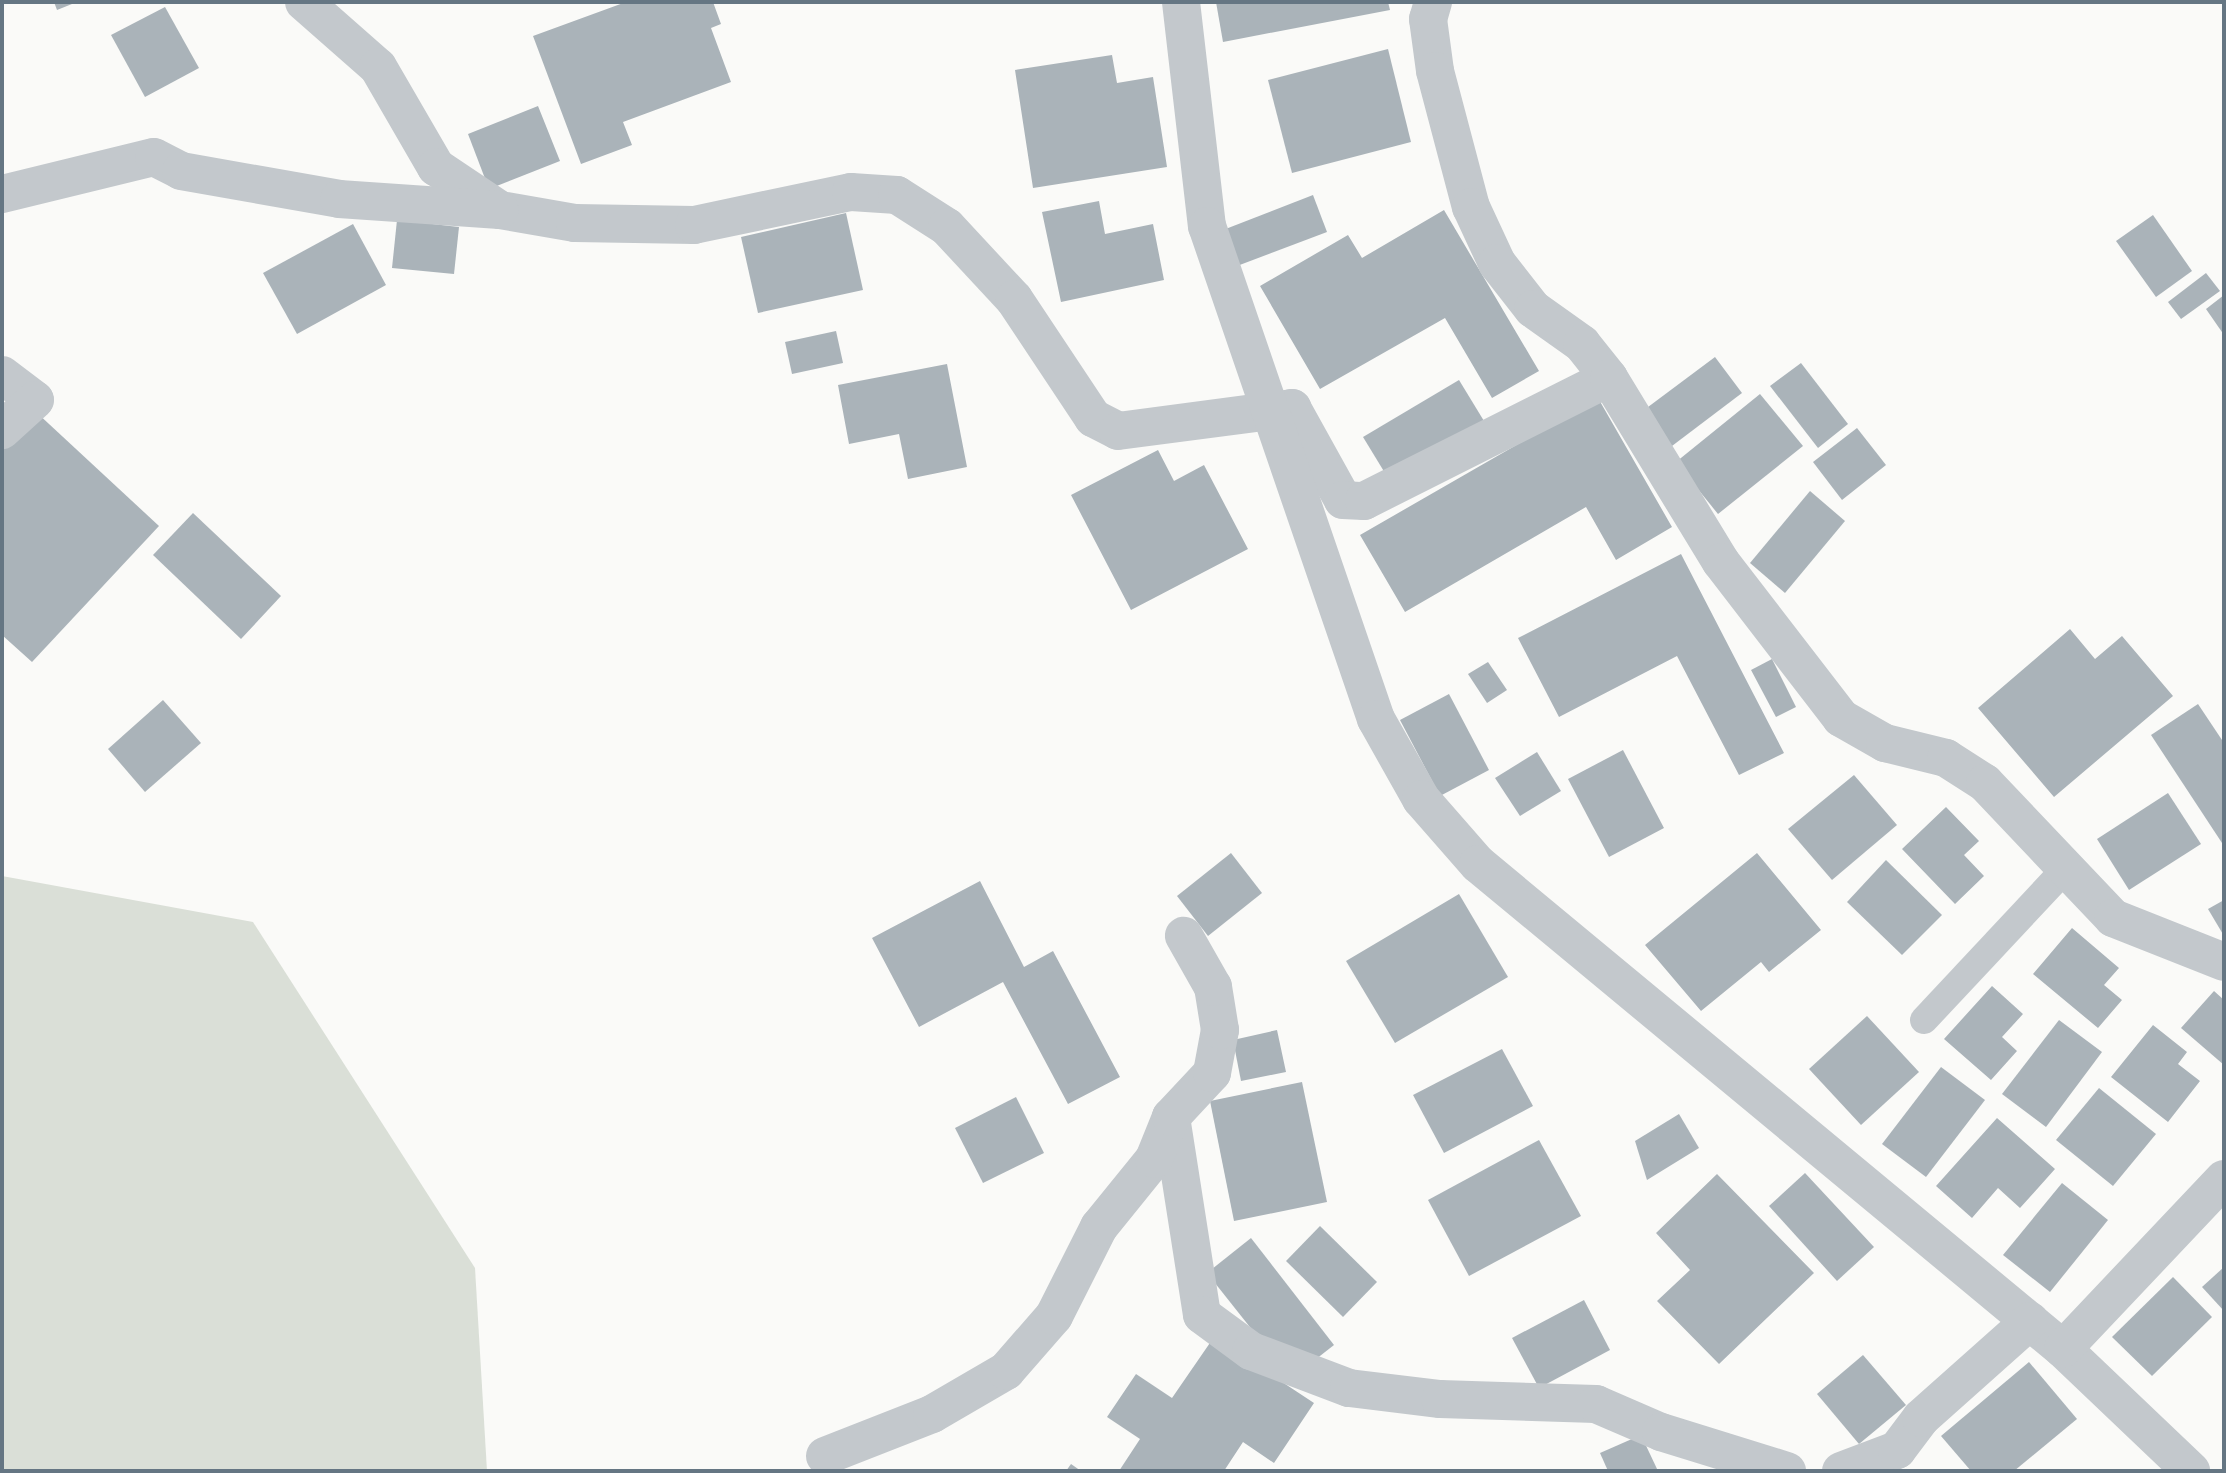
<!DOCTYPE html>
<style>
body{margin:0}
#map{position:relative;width:2226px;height:1473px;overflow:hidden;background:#fafaf8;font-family:"Space Grotesk",sans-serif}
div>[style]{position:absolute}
.green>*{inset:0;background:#dadfd7}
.building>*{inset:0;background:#aab3b9}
.lane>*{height:28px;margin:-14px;padding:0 14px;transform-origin:14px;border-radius:14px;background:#c3c8cc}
.street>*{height:38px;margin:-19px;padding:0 19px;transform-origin:19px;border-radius:19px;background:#c3c8cc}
span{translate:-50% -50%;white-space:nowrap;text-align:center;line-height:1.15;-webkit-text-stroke:7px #fff;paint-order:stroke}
.frame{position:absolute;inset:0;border:4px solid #657683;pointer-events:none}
</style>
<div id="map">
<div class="green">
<div style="clip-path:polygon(2px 876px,253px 922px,475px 1268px,487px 1471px,2px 1471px)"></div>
</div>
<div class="building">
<div style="clip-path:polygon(54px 2px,77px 2px,57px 10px)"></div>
<div style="clip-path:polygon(626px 2px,713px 2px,721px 24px,711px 28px,731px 82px,623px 122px,632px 145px,581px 164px,533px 36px)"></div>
<div style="clip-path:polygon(1216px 2px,1388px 2px,1390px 10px,1223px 42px)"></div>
<div style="clip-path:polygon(165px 7px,199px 68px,145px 97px,111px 35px)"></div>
<div style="clip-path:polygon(1388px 49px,1411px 142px,1292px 173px,1268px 80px)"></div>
<div style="clip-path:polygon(1112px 55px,1117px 83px,1153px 77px,1167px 167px,1033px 188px,1015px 70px)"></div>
<div style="clip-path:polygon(538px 106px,560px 161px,489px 189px,468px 134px)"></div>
<div style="clip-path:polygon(1313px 195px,1327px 232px,1237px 266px,1223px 230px)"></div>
<div style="clip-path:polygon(1099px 201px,1105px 234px,1153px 224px,1164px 280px,1061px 302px,1042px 212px)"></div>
<div style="clip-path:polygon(1444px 210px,1539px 371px,1492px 398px,1445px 318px,1320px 389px,1260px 286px,1348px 235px,1362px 258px)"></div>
<div style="clip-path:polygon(846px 213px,863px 290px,758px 313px,741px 237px)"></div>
<div style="clip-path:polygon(2153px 215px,2192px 271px,2156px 297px,2116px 241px)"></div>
<div style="clip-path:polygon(397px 220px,459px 227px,454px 274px,392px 268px)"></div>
<div style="clip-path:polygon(353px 224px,386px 285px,297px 334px,263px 273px)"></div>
<div style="clip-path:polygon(2206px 273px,2220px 291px,2181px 319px,2168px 302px)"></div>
<div style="clip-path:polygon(2224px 295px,2224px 335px,2206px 309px)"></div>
<div style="clip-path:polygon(836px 331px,843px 363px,792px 374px,785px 342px)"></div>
<div style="clip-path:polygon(1715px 357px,1742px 393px,1668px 449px,1640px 413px)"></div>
<div style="clip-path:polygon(1801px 363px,1848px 424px,1818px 448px,1770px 386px)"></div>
<div style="clip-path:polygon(947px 364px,967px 467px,908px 479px,899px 434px,849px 444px,838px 385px)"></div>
<div style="clip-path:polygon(1459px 380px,1484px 421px,1388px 478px,1363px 437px)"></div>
<div style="clip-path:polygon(1760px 394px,1803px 446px,1718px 514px,1676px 462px)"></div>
<div style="clip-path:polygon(1598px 398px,1672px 527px,1616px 560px,1586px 507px,1405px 612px,1360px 535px)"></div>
<div style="clip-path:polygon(35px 411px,159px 526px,32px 662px,2px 635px,2px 447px)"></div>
<div style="clip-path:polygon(1857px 428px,1886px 465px,1842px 500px,1813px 462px)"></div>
<div style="clip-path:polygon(1158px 450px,1174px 481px,1204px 465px,1248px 549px,1131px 610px,1071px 495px)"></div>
<div style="clip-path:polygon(1810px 491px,1845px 521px,1785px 593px,1750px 563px)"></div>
<div style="clip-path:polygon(193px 513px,281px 596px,241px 639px,153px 555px)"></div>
<div style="clip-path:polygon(1681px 554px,1784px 753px,1739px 775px,1677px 656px,1559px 717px,1518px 638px)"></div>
<div style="clip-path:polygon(2070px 629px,2095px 659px,2122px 636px,2173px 696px,2054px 797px,1978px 708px)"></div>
<div style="clip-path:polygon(1772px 659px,1796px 707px,1776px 717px,1751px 670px)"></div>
<div style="clip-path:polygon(1488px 662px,1507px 690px,1487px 703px,1468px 674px)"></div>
<div style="clip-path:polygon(1449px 694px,1489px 770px,1440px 796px,1400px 720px)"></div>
<div style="clip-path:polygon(163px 700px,201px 743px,145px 792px,108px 749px)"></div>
<div style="clip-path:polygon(2198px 704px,2224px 743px,2224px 846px,2151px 735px)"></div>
<div style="clip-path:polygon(1623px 750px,1664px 828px,1609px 857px,1568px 779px)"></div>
<div style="clip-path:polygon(1537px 752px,1561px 791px,1520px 816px,1495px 778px)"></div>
<div style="clip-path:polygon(1854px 775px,1897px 825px,1832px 880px,1788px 829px)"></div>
<div style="clip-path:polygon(2168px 793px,2201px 844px,2129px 890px,2097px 839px)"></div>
<div style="clip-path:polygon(1946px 807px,1979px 841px,1964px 855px,1984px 876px,1955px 904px,1902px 849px)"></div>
<div style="clip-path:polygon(1231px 853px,1262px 893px,1208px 936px,1177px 896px)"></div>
<div style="clip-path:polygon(1757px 853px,1821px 930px,1769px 972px,1761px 962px,1701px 1011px,1645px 945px)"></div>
<div style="clip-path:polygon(1886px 860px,1942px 915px,1902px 955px,1847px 902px)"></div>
<div style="clip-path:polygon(980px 881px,1024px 967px,1053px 951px,1120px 1077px,1068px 1104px,1003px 982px,919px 1027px,872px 938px)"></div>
<div style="clip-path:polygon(1459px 894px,1508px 977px,1395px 1043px,1346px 961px)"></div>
<div style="clip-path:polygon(2224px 900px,2224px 936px,2208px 909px)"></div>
<div style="clip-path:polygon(2072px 928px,2119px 968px,2104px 985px,2122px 1000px,2098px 1028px,2033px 974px)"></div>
<div style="clip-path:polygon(1992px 986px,2023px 1014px,2002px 1037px,2017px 1051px,1991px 1080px,1944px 1039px)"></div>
<div style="clip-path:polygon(2214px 991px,2224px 1000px,2224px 1065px,2181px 1028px)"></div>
<div style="clip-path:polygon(1867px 1016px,1919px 1072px,1861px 1125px,1809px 1069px)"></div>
<div style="clip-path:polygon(2059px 1020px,2102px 1052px,2046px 1127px,2002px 1094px)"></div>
<div style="clip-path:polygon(2153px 1025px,2187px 1052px,2178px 1064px,2200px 1081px,2168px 1122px,2111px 1077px)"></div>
<div style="clip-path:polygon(1277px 1030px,1286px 1072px,1241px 1081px,1233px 1040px)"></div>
<div style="clip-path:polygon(1502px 1049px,1533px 1106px,1444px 1153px,1413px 1095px)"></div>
<div style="clip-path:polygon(1941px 1067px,1985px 1100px,1926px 1177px,1882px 1144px)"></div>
<div style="clip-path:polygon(1302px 1082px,1327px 1202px,1234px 1221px,1210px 1101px)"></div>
<div style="clip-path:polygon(2099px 1088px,2156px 1134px,2113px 1186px,2056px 1140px)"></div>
<div style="clip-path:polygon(1016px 1097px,1044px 1153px,983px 1183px,955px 1128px)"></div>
<div style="clip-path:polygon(1679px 1114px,1699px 1148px,1647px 1180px,1635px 1141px)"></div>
<div style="clip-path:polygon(1997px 1118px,2055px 1169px,2020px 1208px,1998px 1188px,1972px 1218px,1936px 1186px)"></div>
<div style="clip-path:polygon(1539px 1140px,1581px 1216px,1469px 1276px,1428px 1200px)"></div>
<div style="clip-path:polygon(1805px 1173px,1874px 1247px,1837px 1281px,1769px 1206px)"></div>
<div style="clip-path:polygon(1717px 1174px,1814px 1273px,1719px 1364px,1657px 1301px,1690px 1270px,1656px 1233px)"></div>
<div style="clip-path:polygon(2062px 1183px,2108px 1220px,2050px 1292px,2003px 1255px)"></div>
<div style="clip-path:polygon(1320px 1226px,1377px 1282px,1343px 1317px,1286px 1261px)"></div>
<div style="clip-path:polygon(1251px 1238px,1334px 1345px,1311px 1363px,1257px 1336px,1207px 1273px)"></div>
<div style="clip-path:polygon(2224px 1267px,2224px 1311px,2202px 1287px)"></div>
<div style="clip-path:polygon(2173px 1277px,2212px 1317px,2152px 1376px,2112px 1337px)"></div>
<div style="clip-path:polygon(1584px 1300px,1610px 1350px,1539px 1388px,1512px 1338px)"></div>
<div style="clip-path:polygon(1214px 1337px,1314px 1403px,1274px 1463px,1243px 1442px,1224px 1471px,1119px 1471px,1140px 1439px,1107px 1417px,1136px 1374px,1172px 1398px)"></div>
<div style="clip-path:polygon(1863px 1355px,1906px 1405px,1859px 1444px,1817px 1394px)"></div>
<div style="clip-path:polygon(2029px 1362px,2077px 1419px,2014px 1471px,1971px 1471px,1941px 1436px)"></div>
<div style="clip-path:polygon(1641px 1435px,1658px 1471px,1608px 1471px,1600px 1453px)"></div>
<div style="clip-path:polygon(1071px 1464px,1081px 1471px,1066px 1471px)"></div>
</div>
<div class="lane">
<div style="left:1924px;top:1020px;width:208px;rotate:-46.9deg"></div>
</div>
<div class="street">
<div style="left:304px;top:2px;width:98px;rotate:41.3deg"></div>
<div style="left:378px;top:67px;width:116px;rotate:59.9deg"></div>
<div style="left:436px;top:167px;width:77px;rotate:33.9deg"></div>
<div style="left:500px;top:210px;width:76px;rotate:9.8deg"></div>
<div style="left:575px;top:223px;width:119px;rotate:1deg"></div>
<div style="left:694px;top:225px;width:160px;rotate:-11.9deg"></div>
<div style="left:851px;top:192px;width:46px;rotate:3.7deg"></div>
<div style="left:897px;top:195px;width:59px;rotate:32.6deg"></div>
<div style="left:947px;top:227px;width:98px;rotate:47.1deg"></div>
<div style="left:1014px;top:299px;width:143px;rotate:56.4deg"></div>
<div style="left:1093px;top:418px;width:28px;rotate:27deg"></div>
<div style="left:1118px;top:431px;width:176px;rotate:-7.5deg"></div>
<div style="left:1292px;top:408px;width:105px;rotate:61deg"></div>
<div style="left:1343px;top:500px;width:21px;rotate:3deg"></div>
<div style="left:1364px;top:501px;width:274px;rotate:-26.7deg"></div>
<div style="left:1181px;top:2px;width:226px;rotate:83.4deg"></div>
<div style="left:1207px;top:226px;width:521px;rotate:71.08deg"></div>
<div style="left:1376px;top:719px;width:92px;rotate:60.6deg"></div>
<div style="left:1421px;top:799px;width:86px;rotate:48.8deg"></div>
<div style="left:1478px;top:864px;width:760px;rotate:39.66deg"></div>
<div style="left:2063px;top:1349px;width:177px;rotate:43.6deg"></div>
<div style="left:1433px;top:2px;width:18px;rotate:106deg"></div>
<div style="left:1428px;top:19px;width:52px;rotate:82.3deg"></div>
<div style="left:1435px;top:71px;width:141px;rotate:75.2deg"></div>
<div style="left:1471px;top:207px;width:62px;rotate:65.1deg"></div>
<div style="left:1497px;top:263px;width:58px;rotate:52deg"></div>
<div style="left:1533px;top:309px;width:60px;rotate:35.5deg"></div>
<div style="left:1582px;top:344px;width:43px;rotate:51.5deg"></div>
<div style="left:1609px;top:378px;width:215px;rotate:58.7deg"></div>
<div style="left:1721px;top:562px;width:197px;rotate:52.4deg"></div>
<div style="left:1841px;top:718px;width:51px;rotate:29.6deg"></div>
<div style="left:1885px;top:743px;width:63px;rotate:13.8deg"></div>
<div style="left:1946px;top:758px;width:46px;rotate:32.7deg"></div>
<div style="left:1985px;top:783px;width:186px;rotate:46.5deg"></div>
<div style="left:2113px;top:918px;width:119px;rotate:21.6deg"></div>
<div style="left:2px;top:194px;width:156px;rotate:-13.7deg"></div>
<div style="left:154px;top:157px;width:30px;rotate:27deg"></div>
<div style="left:181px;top:171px;width:160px;rotate:10deg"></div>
<div style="left:339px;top:199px;width:161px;rotate:3.9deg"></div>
<div style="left:2px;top:375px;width:41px;rotate:37.1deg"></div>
<div style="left:35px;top:400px;width:45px;rotate:137.7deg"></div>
<div style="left:1171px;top:1117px;width:200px;rotate:81.1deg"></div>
<div style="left:1202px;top:1315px;width:61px;rotate:36.3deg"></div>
<div style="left:1251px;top:1351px;width:105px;rotate:20.7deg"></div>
<div style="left:1349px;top:1388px;width:92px;rotate:6.9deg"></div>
<div style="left:1440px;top:1399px;width:156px;rotate:1.8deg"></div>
<div style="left:1596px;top:1404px;width:71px;rotate:23.3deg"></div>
<div style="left:1661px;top:1432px;width:132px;rotate:17.2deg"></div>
<div style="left:2063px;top:1349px;width:234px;rotate:-46.6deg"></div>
<div style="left:825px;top:1456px;width:115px;rotate:-21.4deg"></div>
<div style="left:932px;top:1414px;width:86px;rotate:-30.2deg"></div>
<div style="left:1006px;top:1371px;width:73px;rotate:-48.9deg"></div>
<div style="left:1054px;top:1316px;width:100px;rotate:-63.2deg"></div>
<div style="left:1099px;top:1227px;width:87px;rotate:-51deg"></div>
<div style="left:1154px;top:1159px;width:45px;rotate:-68deg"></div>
<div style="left:1171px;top:1117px;width:60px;rotate:-47deg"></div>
<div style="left:1212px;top:1073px;width:44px;rotate:-79.5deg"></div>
<div style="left:1220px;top:1030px;width:44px;rotate:-99.2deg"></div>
<div style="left:1213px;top:987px;width:59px;rotate:-119.6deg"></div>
<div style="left:1841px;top:1471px;width:60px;rotate:-20.6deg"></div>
<div style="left:1897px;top:1450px;width:40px;rotate:-53deg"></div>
<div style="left:1921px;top:1418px;width:146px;rotate:-41.7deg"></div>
</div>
<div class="frame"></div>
</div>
